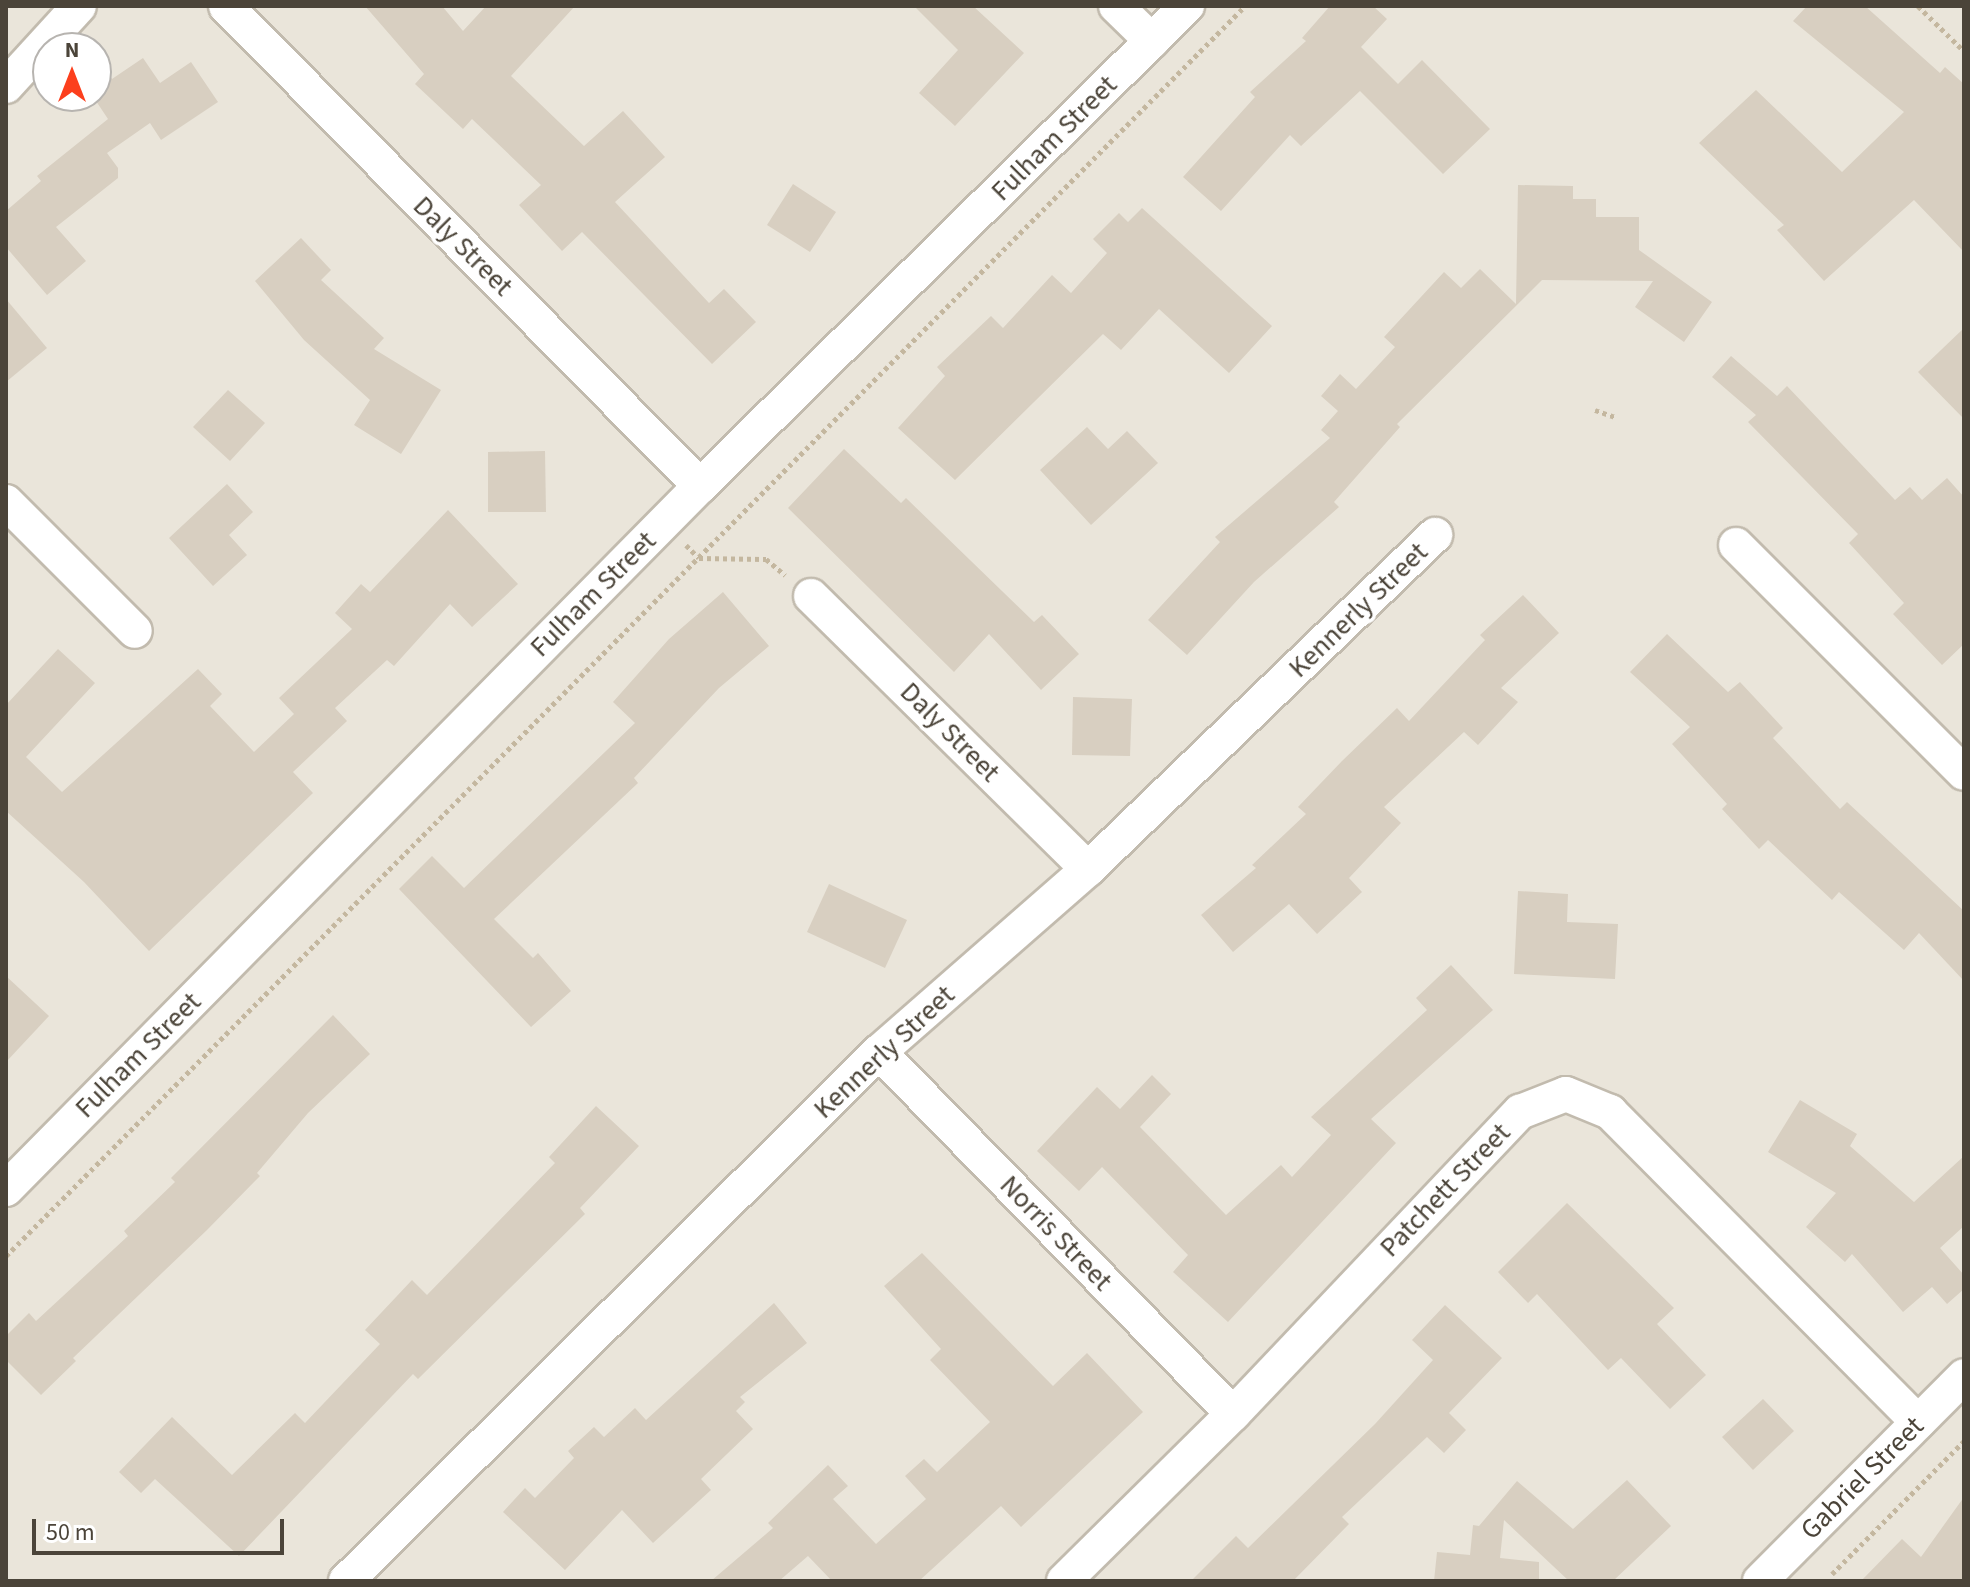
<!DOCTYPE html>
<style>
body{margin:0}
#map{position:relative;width:1970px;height:1587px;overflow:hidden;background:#f6f3ec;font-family:"Source Sans 3",sans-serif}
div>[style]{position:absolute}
.residential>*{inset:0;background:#eae5da}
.building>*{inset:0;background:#d8cfc1}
.path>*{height:5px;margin-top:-2.5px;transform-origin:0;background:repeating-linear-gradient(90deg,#c4b79f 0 4px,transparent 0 8px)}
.roads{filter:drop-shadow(2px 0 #c2bbae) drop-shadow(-2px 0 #c2bbae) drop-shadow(0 2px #c2bbae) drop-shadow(0 -2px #c2bbae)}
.minor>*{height:34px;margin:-17px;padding:0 17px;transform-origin:17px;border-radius:17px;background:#fff}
span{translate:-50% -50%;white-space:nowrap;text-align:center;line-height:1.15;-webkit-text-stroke:7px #fff;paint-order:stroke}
.street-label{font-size:28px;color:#4b4439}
.frame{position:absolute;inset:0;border:8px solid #4b4439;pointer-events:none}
.north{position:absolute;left:32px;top:32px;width:80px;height:80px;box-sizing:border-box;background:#fff;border:2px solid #b7b4b0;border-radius:50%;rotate:0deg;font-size:22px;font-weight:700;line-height:32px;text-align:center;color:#4b4439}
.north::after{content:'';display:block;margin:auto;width:28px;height:36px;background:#fc3f1d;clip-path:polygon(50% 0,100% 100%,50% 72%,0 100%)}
.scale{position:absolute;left:32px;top:1519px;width:252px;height:36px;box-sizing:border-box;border:4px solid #4b4439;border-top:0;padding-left:10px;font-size:24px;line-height:28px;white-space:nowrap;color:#4b4439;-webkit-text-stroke:6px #fff;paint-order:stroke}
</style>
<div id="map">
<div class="residential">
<div style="clip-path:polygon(evenodd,6px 6px,1964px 6px,1964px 1581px,6px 1581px,6px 6px,48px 48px,96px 48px,96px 96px,48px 96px,48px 48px)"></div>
</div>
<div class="building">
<div style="clip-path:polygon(365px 6px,442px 6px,463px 31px,486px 6px,575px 6px,511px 76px,584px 146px,623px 111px,665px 157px,615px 202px,709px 303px,724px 289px,756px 322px,712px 364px,582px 232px,562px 251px,519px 205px,541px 185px,472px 119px,463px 129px,415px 84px,424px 74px)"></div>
<div style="clip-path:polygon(914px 6px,973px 6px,1024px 53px,955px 126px,919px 93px,958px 50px)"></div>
<div style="clip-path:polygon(1330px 6px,1373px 6px,1387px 19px,1361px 47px,1398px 84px,1422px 60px,1490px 129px,1443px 174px,1360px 91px,1301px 146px,1290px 135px,1221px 211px,1183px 177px,1255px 97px,1250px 92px,1306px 41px,1302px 38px)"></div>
<div style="clip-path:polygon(1807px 6px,1865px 6px,1940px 73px,1945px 67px,1964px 84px,1964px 252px,1914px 200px,1824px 281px,1777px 230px,1784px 225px,1699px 143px,1756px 90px,1842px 172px,1904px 112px,1793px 21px)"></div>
<div style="clip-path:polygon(96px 57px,112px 79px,143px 58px,160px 83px,191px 62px,218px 102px,161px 140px,150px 123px,107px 153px,118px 168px,118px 178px,56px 227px,86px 261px,47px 295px,6px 247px,6px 211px,41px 181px,37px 176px,108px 119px,96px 101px)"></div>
<div style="clip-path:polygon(793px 184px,836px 212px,810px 252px,767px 225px)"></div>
<div style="clip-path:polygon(1518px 185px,1573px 186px,1573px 199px,1596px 199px,1596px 217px,1639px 217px,1639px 250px,1712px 302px,1684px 342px,1635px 307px,1653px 281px,1542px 280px,1397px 424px,1400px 427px,1334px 502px,1339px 507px,1254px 582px,1187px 655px,1148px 620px,1220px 542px,1215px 537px,1330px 438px,1321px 430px,1338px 411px,1321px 396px,1340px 374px,1356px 389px,1395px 347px,1384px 337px,1444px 272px,1461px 288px,1480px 269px,1516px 304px)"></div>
<div style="clip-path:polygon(1142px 208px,1272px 326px,1229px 373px,1159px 309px,1121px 350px,1103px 334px,955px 480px,898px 428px,945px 376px,937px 367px,991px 316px,1003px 328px,1052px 275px,1071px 293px,1107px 253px,1093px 239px,1119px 213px,1128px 222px)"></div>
<div style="clip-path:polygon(301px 238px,331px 270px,321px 280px,384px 338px,374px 349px,441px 390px,401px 454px,354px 425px,370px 400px,304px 340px,255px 281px)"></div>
<div style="clip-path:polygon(6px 299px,47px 348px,6px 382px)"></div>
<div style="clip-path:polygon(1964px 328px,1964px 419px,1918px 372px)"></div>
<div style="clip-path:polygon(1731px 356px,1777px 396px,1787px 386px,1895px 500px,1910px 487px,1922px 500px,1947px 478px,1964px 497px,1964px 644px,1942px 665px,1893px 614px,1904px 603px,1849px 543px,1858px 534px,1748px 422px,1756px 415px,1712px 377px)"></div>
<div style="clip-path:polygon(228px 390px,265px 423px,230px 461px,193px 427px)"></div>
<div style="clip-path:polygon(1087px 427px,1108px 449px,1127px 431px,1158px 463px,1091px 525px,1040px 470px)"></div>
<div style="clip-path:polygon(844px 449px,901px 503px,906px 498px,1034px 622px,1042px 615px,1079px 654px,1041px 690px,989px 634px,954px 672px,788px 508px)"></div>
<div style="clip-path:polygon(545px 451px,546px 512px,488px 512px,488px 452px)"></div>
<div style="clip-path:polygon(227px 484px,253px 512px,229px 535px,247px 555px,213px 586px,169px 538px)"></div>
<div style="clip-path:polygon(448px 510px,518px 584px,472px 627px,450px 604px,394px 666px,387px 660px,335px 708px,347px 721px,293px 772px,313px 793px,149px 951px,84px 882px,6px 811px,6px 705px,58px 649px,95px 683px,26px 757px,62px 792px,198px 669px,222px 694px,210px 706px,254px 752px,294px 714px,279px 698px,352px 629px,335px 613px,361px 584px,370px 592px)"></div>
<div style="clip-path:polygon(723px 592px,769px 646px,719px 688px,634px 778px,638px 783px,494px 919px,533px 958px,538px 953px,571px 991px,531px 1027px,399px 889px,432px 856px,464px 888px,635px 723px,613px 702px,669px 639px)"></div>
<div style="clip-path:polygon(1523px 595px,1559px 633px,1501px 688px,1518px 702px,1478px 745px,1464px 732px,1384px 807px,1401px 823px,1349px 878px,1362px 892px,1317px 934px,1289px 904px,1233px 952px,1201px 915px,1256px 868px,1252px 865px,1306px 814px,1298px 807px,1342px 761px,1397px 708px,1409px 721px,1485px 640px,1480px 635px)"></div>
<div style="clip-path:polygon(1667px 634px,1728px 692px,1740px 682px,1783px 728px,1773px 738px,1840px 809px,1847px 802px,1964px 911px,1964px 981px,1919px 933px,1904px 950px,1839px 892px,1832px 900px,1768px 840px,1759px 849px,1722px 809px,1727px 804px,1672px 744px,1690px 727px,1630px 672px)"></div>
<div style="clip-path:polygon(1073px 697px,1132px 699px,1130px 756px,1072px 755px)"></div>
<div style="clip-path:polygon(829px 884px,907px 920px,885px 968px,807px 932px)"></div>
<div style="clip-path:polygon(1518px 891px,1568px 894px,1567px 922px,1618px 924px,1615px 979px,1514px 974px)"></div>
<div style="clip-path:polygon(1451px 965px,1493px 1010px,1371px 1119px,1396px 1143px,1228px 1322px,1173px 1272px,1188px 1255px,1102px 1167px,1079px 1191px,1037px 1151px,1097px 1087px,1120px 1109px,1152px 1075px,1171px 1094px,1140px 1127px,1226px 1215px,1281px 1165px,1292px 1177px,1331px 1135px,1311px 1117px,1427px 1010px,1416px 998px)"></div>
<div style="clip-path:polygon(6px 976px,49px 1016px,6px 1062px)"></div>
<div style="clip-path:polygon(333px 1015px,370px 1054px,308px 1113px,257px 1173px,260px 1176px,207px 1230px,73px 1358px,76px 1361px,41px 1395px,6px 1360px,6px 1336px,29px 1313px,36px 1321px,128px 1236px,124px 1231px,175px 1182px,171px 1178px)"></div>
<div style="clip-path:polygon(1800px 1100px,1857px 1134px,1850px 1146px,1914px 1202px,1964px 1156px,1964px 1226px,1940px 1248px,1964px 1275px,1964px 1289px,1947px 1304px,1932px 1287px,1903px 1312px,1852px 1254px,1845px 1262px,1806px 1227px,1836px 1193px,1768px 1152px)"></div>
<div style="clip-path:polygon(596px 1106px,639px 1146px,580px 1208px,585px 1214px,418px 1379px,413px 1374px,239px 1556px,155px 1479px,141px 1493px,119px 1472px,172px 1417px,232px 1475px,295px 1413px,305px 1423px,380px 1344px,365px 1330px,412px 1280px,427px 1295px,555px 1163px,549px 1157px)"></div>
<div style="clip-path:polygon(1567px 1203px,1674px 1308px,1657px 1324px,1706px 1375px,1670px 1409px,1621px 1358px,1608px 1370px,1537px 1294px,1528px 1303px,1498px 1272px)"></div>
<div style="clip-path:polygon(922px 1253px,1053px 1386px,1087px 1353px,1143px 1412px,1021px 1527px,1001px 1506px,919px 1581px,832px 1581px,808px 1556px,779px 1581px,711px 1581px,773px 1528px,768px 1523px,828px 1465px,848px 1486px,833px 1499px,876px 1544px,926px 1499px,905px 1476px,924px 1459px,937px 1472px,990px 1422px,930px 1360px,941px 1349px,884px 1286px)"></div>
<div style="clip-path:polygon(774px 1303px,807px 1343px,740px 1397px,745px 1402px,736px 1411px,753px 1429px,701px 1479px,711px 1490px,653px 1543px,622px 1510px,565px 1570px,503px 1512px,525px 1488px,535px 1498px,574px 1458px,568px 1451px,594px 1427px,604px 1437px,635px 1408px,646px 1420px)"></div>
<div style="clip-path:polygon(1445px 1305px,1502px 1358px,1449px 1413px,1466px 1430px,1444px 1453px,1427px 1437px,1342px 1517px,1349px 1524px,1293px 1581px,1191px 1581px,1236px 1536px,1248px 1548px,1375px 1424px,1433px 1360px,1412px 1340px)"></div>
<div style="clip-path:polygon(1763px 1399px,1794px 1431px,1753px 1470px,1722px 1437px)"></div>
<div style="clip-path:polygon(1627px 1480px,1671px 1526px,1613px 1581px,1569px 1581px,1504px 1520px,1500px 1558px,1539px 1562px,1539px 1581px,1434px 1581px,1437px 1552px,1470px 1555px,1473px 1525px,1479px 1526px,1517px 1481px,1573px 1529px)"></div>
<div style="clip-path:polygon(1964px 1497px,1964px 1581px,1861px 1581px,1902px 1539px,1921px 1557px)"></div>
</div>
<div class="path">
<div style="left:1918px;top:6px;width:64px;rotate:44.4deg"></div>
<div style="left:1595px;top:410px;width:21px;rotate:19deg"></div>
<div style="left:686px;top:545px;width:18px;rotate:45deg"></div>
<div style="left:699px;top:558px;width:67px;rotate:0.9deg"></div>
<div style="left:766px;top:559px;width:25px;rotate:40deg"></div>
<div style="left:6px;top:1256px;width:1760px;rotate:-45.25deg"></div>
<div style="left:1832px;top:1574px;width:187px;rotate:-45.2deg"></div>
</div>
<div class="roads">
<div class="minor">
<div style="left:226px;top:6px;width:675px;rotate:45.36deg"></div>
<div style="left:1116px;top:6px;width:50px;rotate:44.2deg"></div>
<div style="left:6px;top:86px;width:108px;rotate:-47.6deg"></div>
<div style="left:6px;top:502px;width:182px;rotate:45deg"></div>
<div style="left:1736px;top:545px;width:322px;rotate:45deg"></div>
<div style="left:811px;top:596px;width:389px;rotate:44.6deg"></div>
<div style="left:879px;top:1052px;width:506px;rotate:45.64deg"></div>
<div style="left:6px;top:1189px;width:988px;rotate:-45.37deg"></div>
<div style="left:700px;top:486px;width:684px;rotate:-44.59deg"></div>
<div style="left:346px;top:1581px;width:751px;rotate:-44.78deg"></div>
<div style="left:879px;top:1052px;width:278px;rotate:-41.2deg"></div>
<div style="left:1088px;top:869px;width:482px;rotate:-43.9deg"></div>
<div style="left:1064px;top:1581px;width:238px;rotate:-44.7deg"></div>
<div style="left:1233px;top:1414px;width:417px;rotate:-46.5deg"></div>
<div style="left:1520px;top:1112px;width:49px;rotate:-21.4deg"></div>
<div style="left:1566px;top:1094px;width:48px;rotate:22.2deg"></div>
<div style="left:1610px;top:1112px;width:437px;rotate:45.2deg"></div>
<div style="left:1760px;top:1581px;width:289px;rotate:-45.1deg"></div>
</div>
</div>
<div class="street-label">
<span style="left:1054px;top:138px;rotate:-45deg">Fulham Street</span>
<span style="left:463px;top:246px;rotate:45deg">Daly Street</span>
<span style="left:593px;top:594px;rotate:-45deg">Fulham Street</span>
<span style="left:1358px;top:610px;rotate:-44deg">Kennerly Street</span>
<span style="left:950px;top:732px;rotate:45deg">Daly Street</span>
<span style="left:884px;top:1052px;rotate:-43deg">Kennerly Street</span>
<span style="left:138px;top:1055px;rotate:-45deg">Fulham Street</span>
<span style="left:1445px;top:1190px;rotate:-46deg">Patchett Street</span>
<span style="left:1056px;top:1233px;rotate:46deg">Norris Street</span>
<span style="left:1862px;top:1478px;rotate:-45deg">Gabriel Street</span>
</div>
<div class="frame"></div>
<div class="north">N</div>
<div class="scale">50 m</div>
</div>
